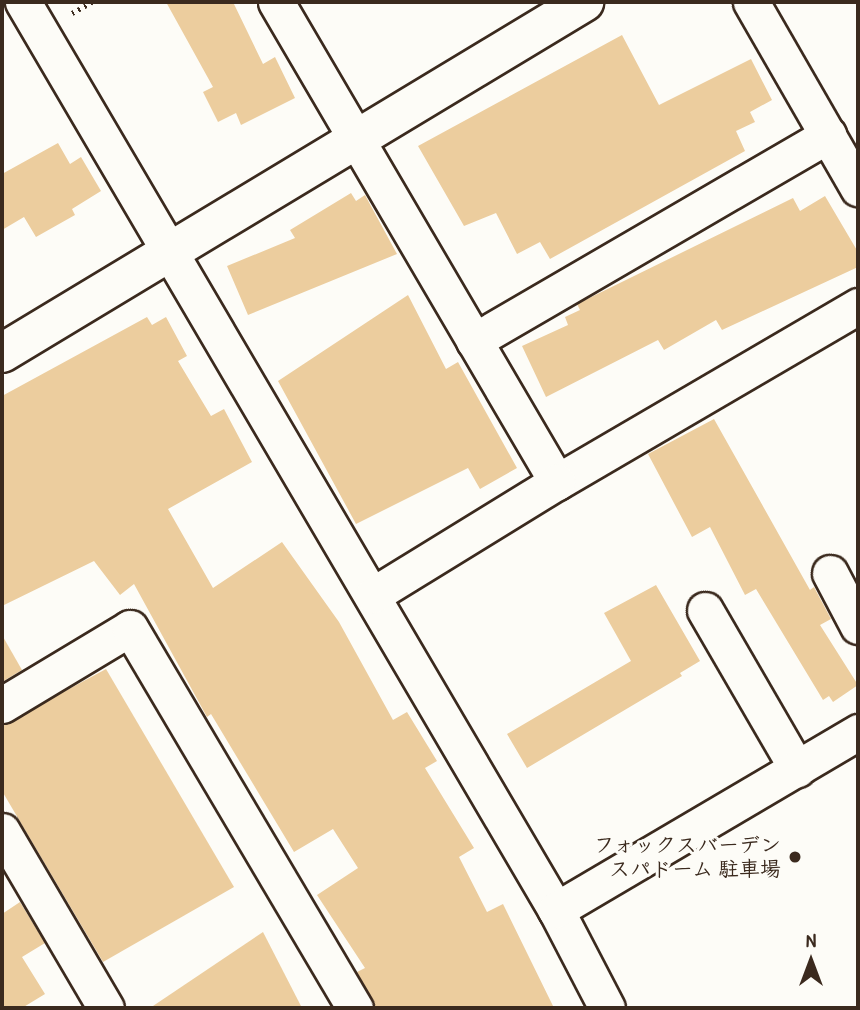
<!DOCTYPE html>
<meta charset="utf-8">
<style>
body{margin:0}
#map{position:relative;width:860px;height:1010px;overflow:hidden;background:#fdfcf7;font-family:"Patrick Hand","Klee One",sans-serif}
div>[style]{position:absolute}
.building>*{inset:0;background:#eccd9e}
.path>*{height:4.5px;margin-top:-2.25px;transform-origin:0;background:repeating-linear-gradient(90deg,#3b2a1e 0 2px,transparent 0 7px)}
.roads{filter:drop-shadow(2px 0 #3b2a1e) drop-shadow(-2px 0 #3b2a1e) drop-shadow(0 2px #3b2a1e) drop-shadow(0 -2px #3b2a1e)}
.street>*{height:35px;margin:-17.5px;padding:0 17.5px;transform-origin:17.5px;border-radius:17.5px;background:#fdfcf7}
.secondary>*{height:38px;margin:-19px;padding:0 19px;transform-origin:19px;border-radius:19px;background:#fdfcf7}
.dots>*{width:19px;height:19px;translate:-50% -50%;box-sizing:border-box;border:4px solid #fdfcf7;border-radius:50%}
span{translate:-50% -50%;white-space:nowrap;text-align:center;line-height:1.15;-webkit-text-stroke:6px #fdfcf7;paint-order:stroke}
.poi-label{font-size:21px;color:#3b2a1e;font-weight:700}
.right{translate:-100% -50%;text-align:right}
.frame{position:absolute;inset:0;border:4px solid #3b2a1e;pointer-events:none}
.north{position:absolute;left:776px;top:926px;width:70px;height:70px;-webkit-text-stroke:5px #fdfcf7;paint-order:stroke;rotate:0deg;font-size:19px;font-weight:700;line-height:28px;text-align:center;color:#3b2a1e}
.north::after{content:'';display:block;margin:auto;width:24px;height:32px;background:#3b2a1e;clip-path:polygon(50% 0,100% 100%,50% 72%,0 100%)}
</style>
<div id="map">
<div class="building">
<div style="clip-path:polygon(166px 2px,233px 2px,263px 64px,275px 57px,295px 98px,241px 125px,236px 113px,218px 122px,203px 92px,213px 87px)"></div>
<div style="clip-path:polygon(622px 35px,659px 105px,751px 59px,772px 100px,750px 112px,755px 122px,736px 131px,745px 151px,550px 259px,540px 242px,517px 254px,496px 213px,464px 226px,418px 146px)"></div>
<div style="clip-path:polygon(58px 143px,70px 164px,81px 157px,101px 191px,72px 209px,75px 215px,36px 237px,24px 217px,2px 230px,2px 174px)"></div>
<div style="clip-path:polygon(351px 193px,356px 201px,365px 195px,397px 254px,248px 315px,227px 266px,295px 238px,290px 230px)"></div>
<div style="clip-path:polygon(825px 196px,858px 252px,858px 267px,722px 330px,716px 320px,664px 350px,658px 340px,546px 397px,522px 346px,568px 325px,565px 317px,580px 310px,577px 304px,793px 198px,800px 211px)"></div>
<div style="clip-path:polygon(408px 295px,446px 369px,458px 362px,517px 468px,480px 489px,468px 468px,356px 524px,278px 381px)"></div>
<div style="clip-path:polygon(147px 317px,152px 325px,166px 317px,187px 356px,178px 361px,211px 416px,224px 409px,252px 462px,168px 509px,213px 588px,282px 542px,339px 622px,393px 720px,407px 712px,437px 761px,425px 768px,474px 848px,459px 857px,487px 912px,503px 904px,554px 1008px,375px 1008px,357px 972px,365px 968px,317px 895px,358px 868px,333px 829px,294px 852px,211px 714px,207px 717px,134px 584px,120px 595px,94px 561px,2px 606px,2px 396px)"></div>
<div style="clip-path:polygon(714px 419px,810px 590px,814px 587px,831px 619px,820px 625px,858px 685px,833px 702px,829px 696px,823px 700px,756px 589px,745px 595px,710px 527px,692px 537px,648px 454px)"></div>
<div style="clip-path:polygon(656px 585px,700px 661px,680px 673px,682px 676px,527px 768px,507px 734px,631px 661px,604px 613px)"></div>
<div style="clip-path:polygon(2px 635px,22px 670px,2px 682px)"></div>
<div style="clip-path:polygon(106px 669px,234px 887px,103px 962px,2px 791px,2px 725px)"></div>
<div style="clip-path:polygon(20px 902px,45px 943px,22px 957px,45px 994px,22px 1008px,2px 1008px,2px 914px)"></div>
<div style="clip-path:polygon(263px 932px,302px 1008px,150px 1008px)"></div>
</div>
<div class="path">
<div style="left:72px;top:13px;width:23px;rotate:-29deg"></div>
</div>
<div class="roads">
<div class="street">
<div style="left:23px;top:2px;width:1053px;rotate:59.59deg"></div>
<div style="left:556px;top:910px;width:110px;rotate:62.5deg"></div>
<div style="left:276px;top:2px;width:556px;rotate:59.65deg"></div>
<div style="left:557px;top:482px;width:349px;rotate:-30.3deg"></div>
<div style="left:751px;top:2px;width:215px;rotate:60.1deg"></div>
<div style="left:474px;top:341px;width:410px;rotate:-30.2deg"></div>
<div style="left:830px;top:573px;width:60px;rotate:62.2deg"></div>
<div style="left:373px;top:595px;width:216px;rotate:-31.6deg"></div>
<div style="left:705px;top:610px;width:184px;rotate:59.9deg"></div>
<div style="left:2px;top:705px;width:149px;rotate:-31deg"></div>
<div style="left:130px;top:628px;width:442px;rotate:59.4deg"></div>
<div style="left:2px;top:831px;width:205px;rotate:59.6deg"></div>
<div style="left:556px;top:910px;width:351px;rotate:-30.5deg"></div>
</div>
<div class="secondary">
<div style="left:2px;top:353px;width:680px;rotate:-31.09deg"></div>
</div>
</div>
<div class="dots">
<div style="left:795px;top:857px;background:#3b2a1e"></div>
</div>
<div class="poi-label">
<span class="right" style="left:781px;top:857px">フォックスバーデン<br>スパドーム 駐車場</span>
</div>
<div class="frame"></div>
<div class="north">N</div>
</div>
